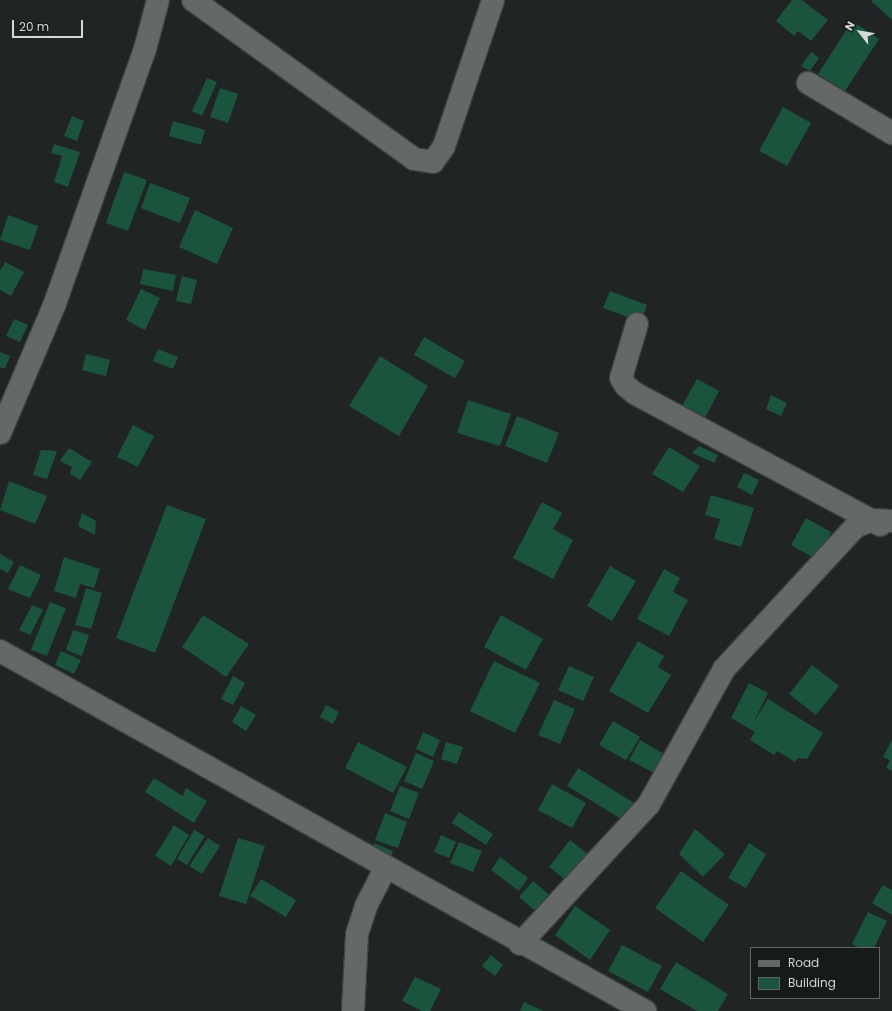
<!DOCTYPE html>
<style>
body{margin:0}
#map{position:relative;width:892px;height:1011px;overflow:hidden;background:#202424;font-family:Poppins,sans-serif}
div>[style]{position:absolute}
.building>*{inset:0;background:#1a543c}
.roads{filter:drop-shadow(1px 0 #3f4242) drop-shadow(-1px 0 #3f4242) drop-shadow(0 1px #3f4242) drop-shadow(0 -1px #3f4242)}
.minor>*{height:22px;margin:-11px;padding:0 11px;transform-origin:11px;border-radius:11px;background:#646968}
span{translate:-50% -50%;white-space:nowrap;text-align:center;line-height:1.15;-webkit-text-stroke:3px #171a1a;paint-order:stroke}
.legend{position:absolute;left:750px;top:947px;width:130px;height:52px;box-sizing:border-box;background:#171a1a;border:1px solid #636666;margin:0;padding:5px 7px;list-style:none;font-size:12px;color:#d5d7d7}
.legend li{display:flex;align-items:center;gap:8px;height:20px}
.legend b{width:20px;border:1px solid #636666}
.north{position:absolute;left:840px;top:12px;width:40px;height:40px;-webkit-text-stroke:3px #171a1a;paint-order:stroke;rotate:301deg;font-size:11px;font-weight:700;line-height:16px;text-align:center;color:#d5d7d7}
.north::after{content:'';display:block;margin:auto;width:14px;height:18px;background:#d5d7d7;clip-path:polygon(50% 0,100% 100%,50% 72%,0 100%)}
.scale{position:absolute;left:12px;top:20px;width:71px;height:18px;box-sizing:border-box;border:2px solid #d5d7d7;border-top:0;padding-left:5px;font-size:12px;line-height:14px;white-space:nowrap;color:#d5d7d7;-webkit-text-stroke:3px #171a1a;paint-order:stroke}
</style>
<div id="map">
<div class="building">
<div style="clip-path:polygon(792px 0,802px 0,828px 20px,811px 41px,798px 31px,794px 36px,776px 21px)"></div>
<div style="clip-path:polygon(872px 0,892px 0,892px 20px,871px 1px)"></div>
<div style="clip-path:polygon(852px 21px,879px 39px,845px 91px,818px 74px)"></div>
<div style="clip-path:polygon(811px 52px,819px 58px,810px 71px,801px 66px)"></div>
<div style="clip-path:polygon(207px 78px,217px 82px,202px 116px,192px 111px)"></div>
<div style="clip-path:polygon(220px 88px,238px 94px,228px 123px,210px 117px)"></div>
<div style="clip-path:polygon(783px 107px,811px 123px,787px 166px,759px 151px)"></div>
<div style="clip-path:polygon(72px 116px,84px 121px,77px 141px,64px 136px)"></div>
<div style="clip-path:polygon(173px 121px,205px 130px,201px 145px,169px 136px)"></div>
<div style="clip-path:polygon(54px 144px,80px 152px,68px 187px,54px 182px,62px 156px,51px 153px)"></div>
<div style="clip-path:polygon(124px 172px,147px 180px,128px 231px,106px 223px)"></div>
<div style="clip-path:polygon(150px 183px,190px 198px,180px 223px,141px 208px)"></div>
<div style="clip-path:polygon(195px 210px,233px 228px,217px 264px,179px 247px)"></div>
<div style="clip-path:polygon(8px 215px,38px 226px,30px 250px,0 240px)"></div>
<div style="clip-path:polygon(5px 262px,24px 272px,11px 296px,0 290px,0 271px)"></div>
<div style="clip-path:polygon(143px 269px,176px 275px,173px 291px,140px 284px)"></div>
<div style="clip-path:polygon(182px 276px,197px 280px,191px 304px,176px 301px)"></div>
<div style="clip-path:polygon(141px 289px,160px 298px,145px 330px,126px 320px)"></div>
<div style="clip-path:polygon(610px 291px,647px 305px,641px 322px,603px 308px)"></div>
<div style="clip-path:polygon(14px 319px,28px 325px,20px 342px,6px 336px)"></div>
<div style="clip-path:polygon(424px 337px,465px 361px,455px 378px,414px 355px)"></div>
<div style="clip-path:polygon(158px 349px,178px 357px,173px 369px,153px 361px)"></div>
<div style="clip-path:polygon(0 352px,10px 356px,5px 369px,0 367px)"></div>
<div style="clip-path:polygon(86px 354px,110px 360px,106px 376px,82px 370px)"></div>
<div style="clip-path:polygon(380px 356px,428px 386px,399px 436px,349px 406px)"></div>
<div style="clip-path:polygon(697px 379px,719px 391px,705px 418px,682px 406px)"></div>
<div style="clip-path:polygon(771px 395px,787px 403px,781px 416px,766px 409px)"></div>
<div style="clip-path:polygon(468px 400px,511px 414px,500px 446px,457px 433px)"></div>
<div style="clip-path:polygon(517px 416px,559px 433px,547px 463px,505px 446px)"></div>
<div style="clip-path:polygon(133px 425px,154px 436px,138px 467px,117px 457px)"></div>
<div style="clip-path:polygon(699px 446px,718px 455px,714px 463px,692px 453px)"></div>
<div style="clip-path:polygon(669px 447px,700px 466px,683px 492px,652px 474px)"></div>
<div style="clip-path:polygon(69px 448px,92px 462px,80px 480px,70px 474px,72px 467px,60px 461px)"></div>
<div style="clip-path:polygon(41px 450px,57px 451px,47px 479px,33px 475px)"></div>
<div style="clip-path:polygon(744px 473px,759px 480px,752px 495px,737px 487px)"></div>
<div style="clip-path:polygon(9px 481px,47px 496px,35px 524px,0 510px)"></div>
<div style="clip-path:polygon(711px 495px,754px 508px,741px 547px,714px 539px,720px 519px,705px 515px)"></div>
<div style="clip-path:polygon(542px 502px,562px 513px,553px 529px,573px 540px,553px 579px,513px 558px)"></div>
<div style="clip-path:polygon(167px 505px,206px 519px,155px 653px,116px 638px)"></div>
<div style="clip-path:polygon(82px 513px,96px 521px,95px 535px,78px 526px)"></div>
<div style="clip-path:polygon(806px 518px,831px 532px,829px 537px,838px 542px,819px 561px,791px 545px)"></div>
<div style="clip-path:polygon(0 554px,14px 562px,8px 573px,0 569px)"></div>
<div style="clip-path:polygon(64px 557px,100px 569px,94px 588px,80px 584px,76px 598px,54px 591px)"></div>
<div style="clip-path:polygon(20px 565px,41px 575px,30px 598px,8px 589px)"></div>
<div style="clip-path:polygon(610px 566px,636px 581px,612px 621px,587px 606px)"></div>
<div style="clip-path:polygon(664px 569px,680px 578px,673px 592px,688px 600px,669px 636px,637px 619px)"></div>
<div style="clip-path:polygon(86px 588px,102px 593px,91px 629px,75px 625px)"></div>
<div style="clip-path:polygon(50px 602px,66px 608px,47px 656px,31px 650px)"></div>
<div style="clip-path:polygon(32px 605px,43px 610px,30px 635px,19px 630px)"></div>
<div style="clip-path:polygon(203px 615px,249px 644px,226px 677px,182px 647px)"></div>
<div style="clip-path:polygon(501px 615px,543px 639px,526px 670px,484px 647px)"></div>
<div style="clip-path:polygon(73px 630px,89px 635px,82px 656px,66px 650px)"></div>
<div style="clip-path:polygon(638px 641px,664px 656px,658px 667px,671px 675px,648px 713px,609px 691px)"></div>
<div style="clip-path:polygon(61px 651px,81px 660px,74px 674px,55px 665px)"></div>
<div style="clip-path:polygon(494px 661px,540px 683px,515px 733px,470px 711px)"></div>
<div style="clip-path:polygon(812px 665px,839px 686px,816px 715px,789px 694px)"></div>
<div style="clip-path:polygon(569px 666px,594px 677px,583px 701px,558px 690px)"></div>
<div style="clip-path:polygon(233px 676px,245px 683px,233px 705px,221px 699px)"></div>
<div style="clip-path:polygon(749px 683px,768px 693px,753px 723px,768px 699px,823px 733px,807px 759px,798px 758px,795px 762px,777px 751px,774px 755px,750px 740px,755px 732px,731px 718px)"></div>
<div style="clip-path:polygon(554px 700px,575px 709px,560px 744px,538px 735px)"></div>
<div style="clip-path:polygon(326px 705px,339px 712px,333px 724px,320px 717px)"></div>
<div style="clip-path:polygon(241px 706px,256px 715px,246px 731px,232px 722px)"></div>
<div style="clip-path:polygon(613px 721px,640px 737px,626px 760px,599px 745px)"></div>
<div style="clip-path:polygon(423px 732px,440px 740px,433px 757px,416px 749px)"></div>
<div style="clip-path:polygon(640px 740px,666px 755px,656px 774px,629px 760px)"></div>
<div style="clip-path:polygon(892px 740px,892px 771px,886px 768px,890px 760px,883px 757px)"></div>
<div style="clip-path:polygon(358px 742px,407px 767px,393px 793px,345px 768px)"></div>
<div style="clip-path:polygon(446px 742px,463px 747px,457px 764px,441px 759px)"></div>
<div style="clip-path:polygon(416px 753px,434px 761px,422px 789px,404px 781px)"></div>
<div style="clip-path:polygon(578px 768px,634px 803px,623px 820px,567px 786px)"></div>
<div style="clip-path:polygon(154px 778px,183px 796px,186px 788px,207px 801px,194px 823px,145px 792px)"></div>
<div style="clip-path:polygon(552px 784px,586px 803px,572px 828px,538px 810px)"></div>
<div style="clip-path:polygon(400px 786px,419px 793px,409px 819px,390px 811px)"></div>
<div style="clip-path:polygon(459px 812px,493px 834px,486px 845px,452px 823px)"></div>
<div style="clip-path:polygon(385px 813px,407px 822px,398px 848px,375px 840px)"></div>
<div style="clip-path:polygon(174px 825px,189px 835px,171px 866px,155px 856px)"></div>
<div style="clip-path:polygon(695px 829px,725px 854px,703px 877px,679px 854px)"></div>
<div style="clip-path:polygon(194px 830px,205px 836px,187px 865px,177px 859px)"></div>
<div style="clip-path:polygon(441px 835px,456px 842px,449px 858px,434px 852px)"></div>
<div style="clip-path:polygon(208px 838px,220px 846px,202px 874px,189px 866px)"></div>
<div style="clip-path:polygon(238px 838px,265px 846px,246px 904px,219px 896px)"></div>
<div style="clip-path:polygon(570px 840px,589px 855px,568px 882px,549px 867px)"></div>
<div style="clip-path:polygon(459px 842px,482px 851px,473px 872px,450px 863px)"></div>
<div style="clip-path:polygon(374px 843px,393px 851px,389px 862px,369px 854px)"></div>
<div style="clip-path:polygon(749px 843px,766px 854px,746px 888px,728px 878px)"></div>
<div style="clip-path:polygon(500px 857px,528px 878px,519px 891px,491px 870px)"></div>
<div style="clip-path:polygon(681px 871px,729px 905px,703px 942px,655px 908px)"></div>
<div style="clip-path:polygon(261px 879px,296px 900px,286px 917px,250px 896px)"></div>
<div style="clip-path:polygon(533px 881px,552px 897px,538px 913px,519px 897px)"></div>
<div style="clip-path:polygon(883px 885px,892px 890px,892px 915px,872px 903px)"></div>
<div style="clip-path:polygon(575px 906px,610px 930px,590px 960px,555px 935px)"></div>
<div style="clip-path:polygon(868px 912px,887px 921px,874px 948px,860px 948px,852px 944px)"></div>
<div style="clip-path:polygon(622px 945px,662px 966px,648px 992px,608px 971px)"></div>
<div style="clip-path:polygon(491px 955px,503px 965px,495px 976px,482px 966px)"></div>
<div style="clip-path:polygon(676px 962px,728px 994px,718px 1011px,697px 1011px,660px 989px)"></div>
<div style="clip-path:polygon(415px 977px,441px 989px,430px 1011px,422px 1011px,402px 1001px)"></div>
<div style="clip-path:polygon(524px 1002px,543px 1011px,520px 1011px)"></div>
</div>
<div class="roads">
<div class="minor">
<div style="left:193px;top:0;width:272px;rotate:35.7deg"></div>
<div style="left:414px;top:159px;width:19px;rotate:9deg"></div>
<div style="left:433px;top:162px;width:19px;rotate:-55deg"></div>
<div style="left:444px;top:146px;width:154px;rotate:-71.4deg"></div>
<div style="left:808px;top:83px;width:98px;rotate:30.8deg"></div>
<div style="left:637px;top:324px;width:56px;rotate:106.5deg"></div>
<div style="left:621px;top:378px;width:9px;rotate:58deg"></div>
<div style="left:626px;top:386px;width:13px;rotate:39deg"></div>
<div style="left:636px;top:394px;width:277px;rotate:28.2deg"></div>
<div style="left:0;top:433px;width:138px;rotate:-67deg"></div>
<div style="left:54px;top:306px;width:273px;rotate:-70.5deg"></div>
<div style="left:145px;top:49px;width:51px;rotate:-75.1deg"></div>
<div style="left:0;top:651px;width:739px;rotate:29.17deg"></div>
<div style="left:520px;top:944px;width:190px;rotate:-47.3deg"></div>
<div style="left:649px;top:804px;width:154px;rotate:-60.9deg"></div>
<div style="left:724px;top:669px;width:195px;rotate:-47.3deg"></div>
<div style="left:856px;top:526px;width:18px;rotate:-19deg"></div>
<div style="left:873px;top:520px;width:19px;rotate:3deg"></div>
<div style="left:353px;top:1011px;width:77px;rotate:-87deg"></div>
<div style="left:357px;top:934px;width:29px;rotate:-72deg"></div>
<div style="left:366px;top:906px;width:44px;rotate:-62.9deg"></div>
</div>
</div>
<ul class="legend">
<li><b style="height:5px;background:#646968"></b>Road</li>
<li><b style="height:11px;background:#1a543c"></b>Building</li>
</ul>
<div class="north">N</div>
<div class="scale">20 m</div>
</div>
